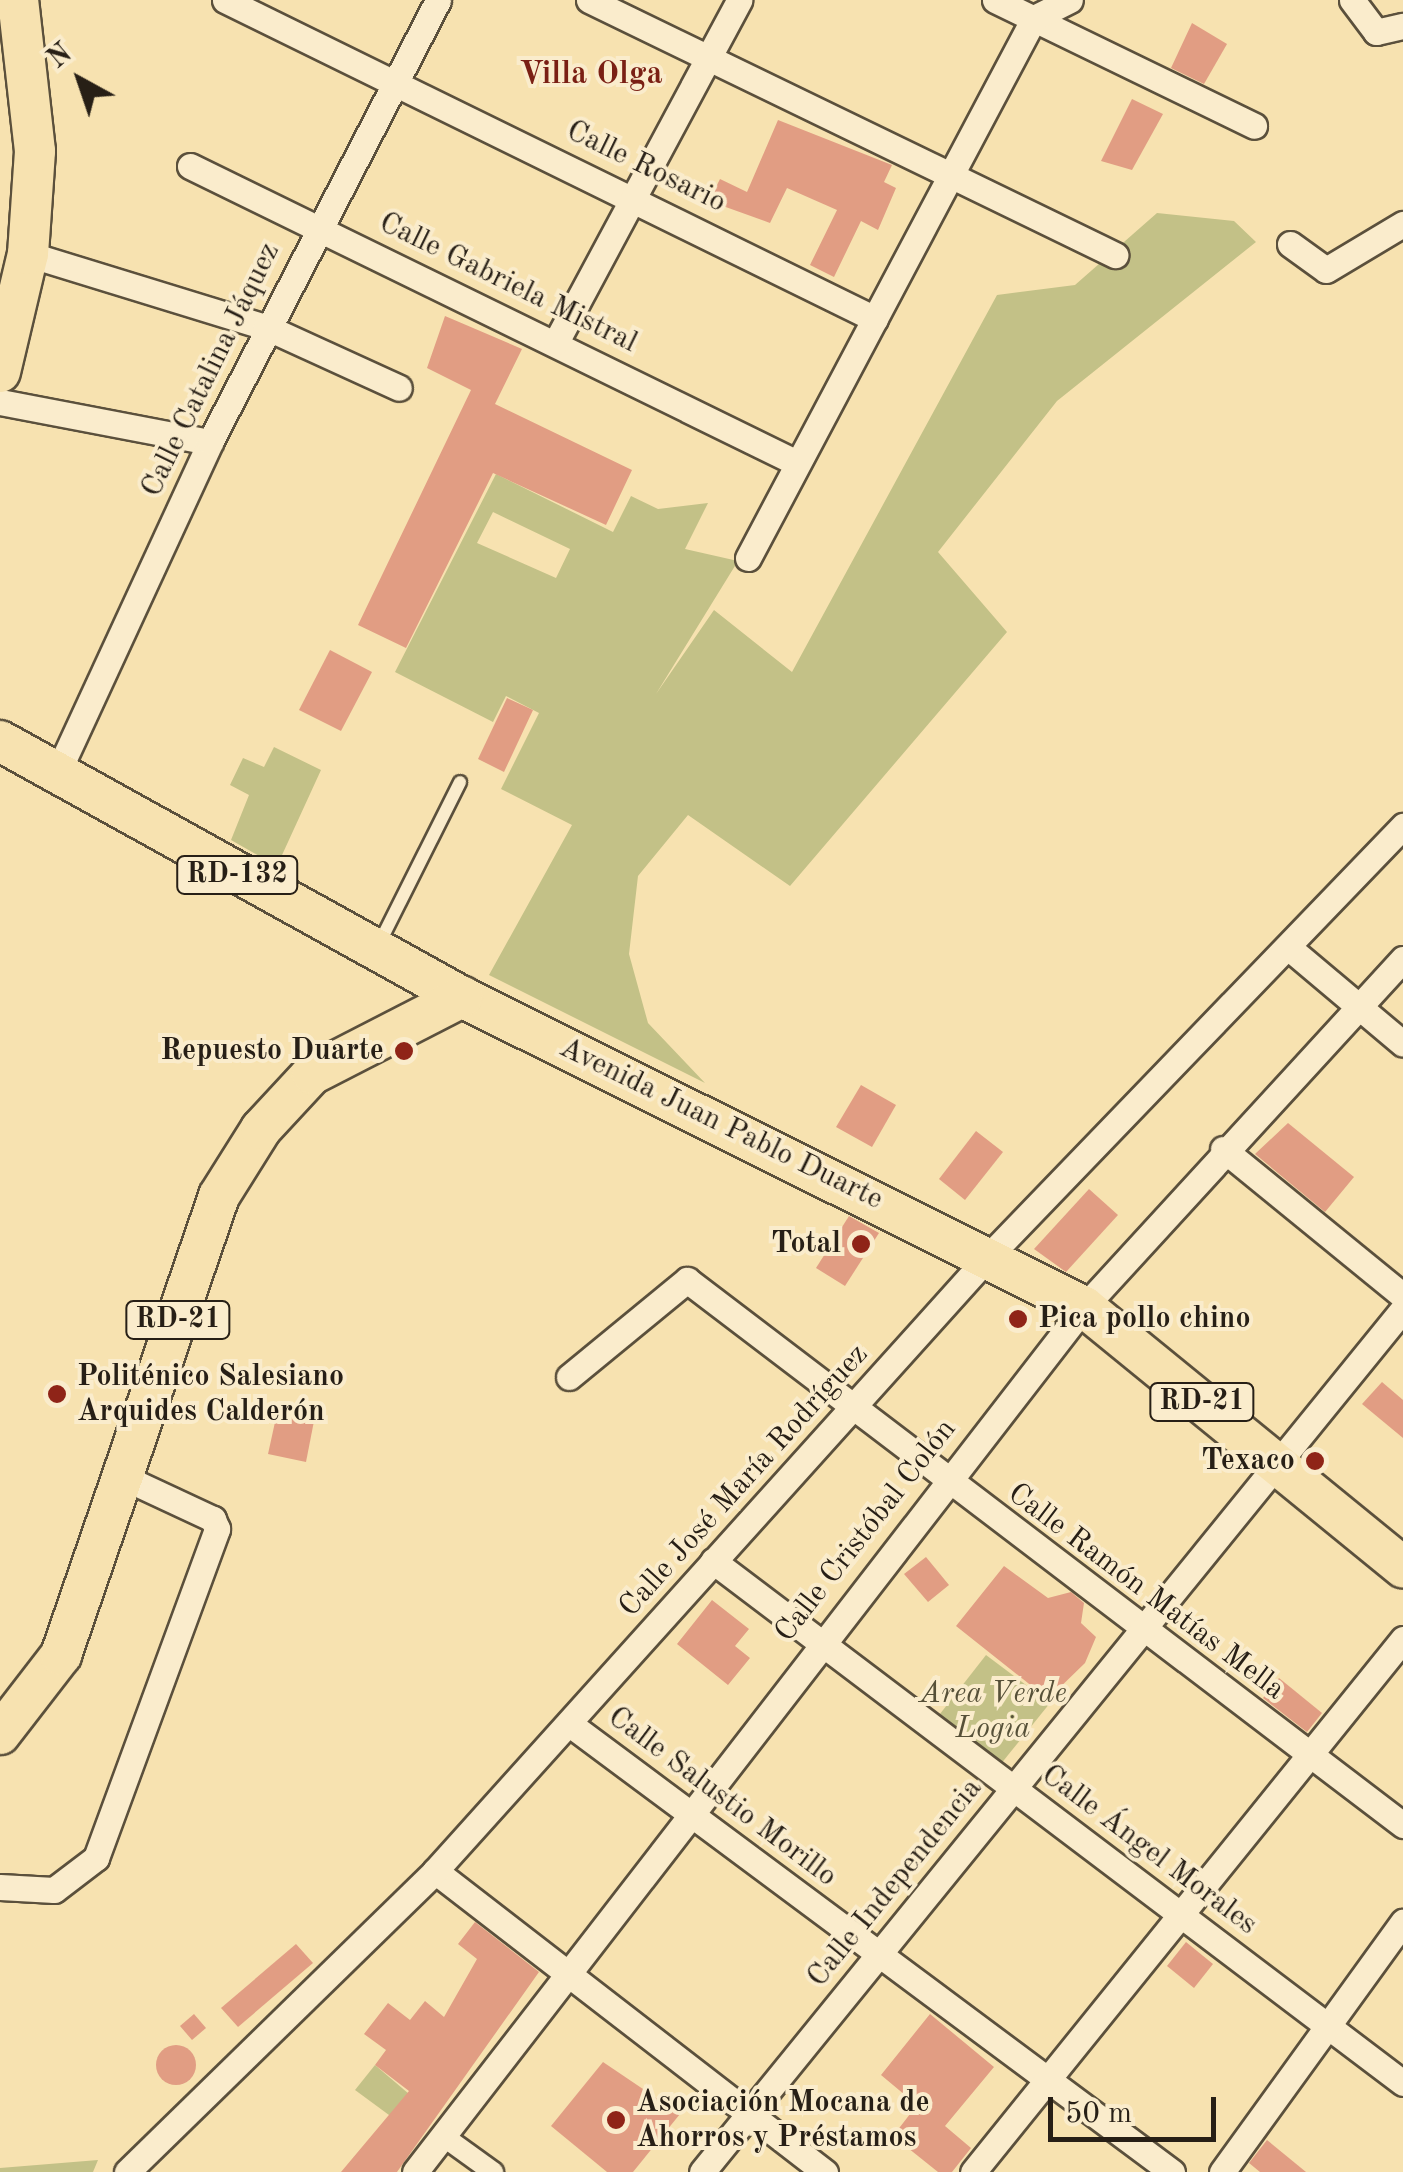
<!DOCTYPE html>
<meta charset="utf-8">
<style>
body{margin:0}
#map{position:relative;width:1403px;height:2172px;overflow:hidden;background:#f7e2b0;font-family:"Old Standard TT",serif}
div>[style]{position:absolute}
.green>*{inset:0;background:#c3c187}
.building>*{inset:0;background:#e19d83}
.round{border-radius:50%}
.roads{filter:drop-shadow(2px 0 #5b503c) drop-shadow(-2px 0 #5b503c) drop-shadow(0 2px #5b503c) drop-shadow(0 -2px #5b503c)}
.service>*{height:12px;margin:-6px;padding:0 6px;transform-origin:6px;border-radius:6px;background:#faeccc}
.pedestrian>*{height:20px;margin:-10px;padding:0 10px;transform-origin:10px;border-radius:10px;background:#faeccc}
.minor>*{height:25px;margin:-12.5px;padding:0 12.5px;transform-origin:12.5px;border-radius:12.5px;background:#faeccc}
.primary>*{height:40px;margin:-20px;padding:0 20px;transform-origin:20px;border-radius:20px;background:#f7e2b0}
.dots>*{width:28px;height:28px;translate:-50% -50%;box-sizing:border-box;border:5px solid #faeccc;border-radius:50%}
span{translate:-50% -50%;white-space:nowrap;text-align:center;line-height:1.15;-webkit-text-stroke:8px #faeccc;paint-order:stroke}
.shield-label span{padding:2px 8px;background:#faeccc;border:2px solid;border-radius:8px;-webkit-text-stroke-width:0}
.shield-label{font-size:28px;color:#271f16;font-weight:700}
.street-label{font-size:30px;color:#271f16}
.poi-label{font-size:30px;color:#271f16;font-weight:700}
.right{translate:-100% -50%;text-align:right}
.left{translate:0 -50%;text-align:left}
.park-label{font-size:30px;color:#565038;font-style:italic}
.neighbourhood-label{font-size:32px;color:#7a1f14;font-weight:700}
.north{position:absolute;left:30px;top:30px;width:100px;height:100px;-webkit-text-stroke:8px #faeccc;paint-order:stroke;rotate:320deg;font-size:28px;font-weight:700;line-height:40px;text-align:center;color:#271f16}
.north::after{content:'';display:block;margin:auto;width:35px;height:45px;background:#271f16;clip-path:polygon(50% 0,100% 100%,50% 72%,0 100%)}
.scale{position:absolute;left:1048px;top:2097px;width:168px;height:45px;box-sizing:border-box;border:5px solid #271f16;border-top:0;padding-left:12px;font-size:30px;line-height:35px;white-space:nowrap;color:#271f16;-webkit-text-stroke:8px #faeccc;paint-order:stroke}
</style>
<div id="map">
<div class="green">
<div style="clip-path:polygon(evenodd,1157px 213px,1234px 221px,1256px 242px,1057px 401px,938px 552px,1007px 632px,790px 886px,688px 815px,638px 876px,629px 954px,648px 1023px,705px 1083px,489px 975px,572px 825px,501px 789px,539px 713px,506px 696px,493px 722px,395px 672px,496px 474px,613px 532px,631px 496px,658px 509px,708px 503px,685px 549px,738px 561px,656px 694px,714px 610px,792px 672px,997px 295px,1075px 285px,1157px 213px,493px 512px,570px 549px,556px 578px,477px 543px,493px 512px)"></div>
<div style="clip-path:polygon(274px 747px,321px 770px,277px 866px,231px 840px,249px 795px,230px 785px,243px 758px,264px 767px)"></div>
<div style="clip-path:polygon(986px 1655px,1050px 1703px,1000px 1765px,936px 1719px)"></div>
<div style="clip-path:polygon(375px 2065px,436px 2117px,389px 2115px,355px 2090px)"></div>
<div style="clip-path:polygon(98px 2160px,93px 2172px,0 2172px,0 2168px)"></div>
</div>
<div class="building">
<div style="clip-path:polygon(1192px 23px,1227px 44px,1204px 84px,1171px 68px)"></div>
<div style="clip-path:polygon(1132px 99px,1163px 114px,1132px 170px,1101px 161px)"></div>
<div style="clip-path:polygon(778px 120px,892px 165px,884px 182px,896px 188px,878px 230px,861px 221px,834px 277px,810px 265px,837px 210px,787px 188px,770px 223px,709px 201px,720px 179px,747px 192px)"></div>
<div style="clip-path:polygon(445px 316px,522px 349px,495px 404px,632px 470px,606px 525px,493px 473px,406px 648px,358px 625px,471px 390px,427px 368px)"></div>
<div style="clip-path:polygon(330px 650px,372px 672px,341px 731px,299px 710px)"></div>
<div style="clip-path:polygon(507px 698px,533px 710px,504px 772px,478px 759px)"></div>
<div style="clip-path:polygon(861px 1085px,896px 1105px,872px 1147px,836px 1127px)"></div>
<div style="clip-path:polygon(1288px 1123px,1354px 1177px,1325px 1212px,1255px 1154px)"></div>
<div style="clip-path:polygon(976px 1131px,1003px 1152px,965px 1200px,939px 1179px)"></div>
<div style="clip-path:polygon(1089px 1189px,1118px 1215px,1066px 1272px,1034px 1249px)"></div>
<div style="clip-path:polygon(849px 1216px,879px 1233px,845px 1286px,816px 1268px)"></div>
<div style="clip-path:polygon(1382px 1382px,1403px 1400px,1403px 1438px,1362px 1404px)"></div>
<div style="clip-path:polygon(277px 1413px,314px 1421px,306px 1462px,268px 1454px)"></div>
<div style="clip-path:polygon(926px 1557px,949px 1585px,928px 1602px,904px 1574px)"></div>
<div style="clip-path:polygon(1004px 1566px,1048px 1598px,1071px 1592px,1084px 1603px,1081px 1623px,1096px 1637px,1085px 1663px,1048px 1699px,956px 1626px)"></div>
<div style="clip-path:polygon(712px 1600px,749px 1629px,735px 1646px,750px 1658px,728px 1685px,677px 1644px)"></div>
<div style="clip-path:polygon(1279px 1678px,1322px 1713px,1307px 1732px,1263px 1698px)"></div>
<div style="clip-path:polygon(475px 1922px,539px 1972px,397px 2172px,341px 2172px,409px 2091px,375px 2065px,386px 2050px,364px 2034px,388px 2003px,410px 2020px,425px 2001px,444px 2017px,477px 1959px,458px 1944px)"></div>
<div style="clip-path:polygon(1186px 1942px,1213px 1964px,1194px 1988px,1167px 1966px)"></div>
<div style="clip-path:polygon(296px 1944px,313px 1963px,238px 2027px,221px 2008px)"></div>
<div style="clip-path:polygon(194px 2014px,206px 2028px,192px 2040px,180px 2026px)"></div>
<div style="clip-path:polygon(930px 2014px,994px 2067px,945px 2126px,971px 2148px,952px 2172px,938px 2172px,893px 2136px,917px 2105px,881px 2075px)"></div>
<div class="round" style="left:156px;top:2045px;width:40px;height:40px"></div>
<div style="clip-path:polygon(603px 2062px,680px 2114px,633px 2172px,607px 2172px,551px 2126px)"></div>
<div style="clip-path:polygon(1267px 2140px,1306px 2172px,1260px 2172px,1249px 2163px)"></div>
</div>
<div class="roads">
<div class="service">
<div style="left:379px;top:944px;width:181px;rotate:-63.4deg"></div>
</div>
<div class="pedestrian">
<div style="left:443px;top:2136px;width:62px;rotate:35.8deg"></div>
</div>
<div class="minor">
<div style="left:225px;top:0;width:724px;rotate:26.14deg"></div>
<div style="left:589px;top:0;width:585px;rotate:25.86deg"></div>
<div style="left:995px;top:0;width:288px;rotate:25.9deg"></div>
<div style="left:1352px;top:0;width:40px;rotate:53deg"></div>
<div style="left:1376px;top:32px;width:28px;rotate:-13deg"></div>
<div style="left:190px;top:166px;width:674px;rotate:26.07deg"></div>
<div style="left:1290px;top:244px;width:44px;rotate:35.8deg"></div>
<div style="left:1326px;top:270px;width:90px;rotate:-30.9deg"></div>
<div style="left:28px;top:254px;width:249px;rotate:17.1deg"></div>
<div style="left:266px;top:327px;width:146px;rotate:24.6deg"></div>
<div style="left:556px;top:342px;width:388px;rotate:-61.8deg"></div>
<div style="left:0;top:402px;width:214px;rotate:10.8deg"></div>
<div style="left:748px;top:558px;width:611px;rotate:-62.09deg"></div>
<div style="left:1034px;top:18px;width:40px;rotate:-26.6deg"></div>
<div style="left:56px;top:776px;width:368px;rotate:-65.2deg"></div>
<div style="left:210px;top:442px;width:497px;rotate:-62.7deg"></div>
<div style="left:1288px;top:947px;width:150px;rotate:40.1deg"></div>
<div style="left:1223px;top:1149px;width:232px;rotate:39.2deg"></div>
<div style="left:569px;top:1377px;width:153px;rotate:-39.4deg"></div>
<div style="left:687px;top:1280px;width:900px;rotate:37.28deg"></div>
<div style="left:713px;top:1561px;width:865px;rotate:37.11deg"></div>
<div style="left:571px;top:1725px;width:749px;rotate:36.64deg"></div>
<div style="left:435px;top:1871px;width:493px;rotate:37.7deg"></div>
<div style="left:0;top:1887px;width:54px;rotate:3.2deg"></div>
<div style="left:54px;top:1890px;width:53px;rotate:-37.3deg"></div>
<div style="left:96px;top:1858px;width:351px;rotate:-69.8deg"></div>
<div style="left:217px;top:1529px;width:11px;rotate:-112deg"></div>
<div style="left:213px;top:1519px;width:97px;rotate:-155deg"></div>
<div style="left:127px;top:2172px;width:431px;rotate:-44.3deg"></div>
<div style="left:435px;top:1871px;width:825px;rotate:-48deg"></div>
<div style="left:987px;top:1258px;width:600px;rotate:-46.08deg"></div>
<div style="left:415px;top:2172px;width:1094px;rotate:-52.28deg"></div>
<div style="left:1084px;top:1307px;width:472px;rotate:-47.5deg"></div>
<div style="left:702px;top:2172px;width:1112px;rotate:-50.91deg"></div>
<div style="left:973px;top:2172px;width:685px;rotate:-51.1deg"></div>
<div style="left:1222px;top:2172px;width:309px;rotate:-54.1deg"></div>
</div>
<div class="primary">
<div style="left:0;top:372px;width:121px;rotate:-76.7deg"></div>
<div style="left:28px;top:254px;width:103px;rotate:-86.1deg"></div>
<div style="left:35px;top:151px;width:152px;rotate:-96.4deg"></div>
<div style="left:0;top:741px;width:528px;rotate:28.99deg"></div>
<div style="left:462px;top:997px;width:695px;rotate:26.49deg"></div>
<div style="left:1084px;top:1307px;width:412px;rotate:39.2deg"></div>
<div style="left:0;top:1734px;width:100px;rotate:-52.3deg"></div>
<div style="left:61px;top:1655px;width:485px;rotate:-71deg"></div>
<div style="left:219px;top:1196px;width:79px;rotate:-57.9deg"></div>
<div style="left:261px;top:1129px;width:75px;rotate:-47.2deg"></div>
<div style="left:312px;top:1074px;width:169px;rotate:-27.2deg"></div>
</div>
</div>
<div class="dots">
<div style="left:404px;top:1051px;background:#8f2418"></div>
<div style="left:861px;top:1244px;background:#8f2418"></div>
<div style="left:1018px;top:1319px;background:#8f2418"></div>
<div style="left:57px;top:1394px;background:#8f2418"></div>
<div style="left:1315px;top:1461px;background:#8f2418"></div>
<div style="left:616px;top:2120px;background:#8f2418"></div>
</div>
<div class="shield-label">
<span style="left:237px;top:875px">RD-132</span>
<span style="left:178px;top:1320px">RD-21</span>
<span style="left:1202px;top:1402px">RD-21</span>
</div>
<div class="street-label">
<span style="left:646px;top:167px;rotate:26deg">Calle Rosario</span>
<span style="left:508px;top:283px;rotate:26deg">Calle Gabriela Mistral</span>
<span style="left:211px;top:370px;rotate:-64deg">Calle Catalina Jáquez</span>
<span style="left:721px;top:1124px;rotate:26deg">Avenida Juan Pablo Duarte</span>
<span style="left:744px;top:1481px;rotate:-48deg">Calle José María Rodríguez</span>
<span style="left:866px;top:1531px;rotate:-52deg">Calle Cristóbal Colón</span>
<span style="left:1146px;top:1592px;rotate:37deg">Calle Ramón Matías Mella</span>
<span style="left:722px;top:1797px;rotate:37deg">Calle Salustio Morillo</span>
<span style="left:1149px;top:1850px;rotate:37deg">Calle Ángel Morales</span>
<span style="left:895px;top:1883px;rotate:-51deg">Calle Independencia</span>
</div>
<div class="poi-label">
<span class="right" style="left:384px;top:1051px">Repuesto Duarte</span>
<span class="right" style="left:841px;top:1244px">Total</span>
<span class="left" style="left:1038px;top:1319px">Pica pollo chino</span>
<span class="left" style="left:77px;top:1394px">Politénico Salesiano<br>Arquides Calderón</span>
<span class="right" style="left:1295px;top:1461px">Texaco</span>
<span class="left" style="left:636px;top:2120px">Asociación Mocana de<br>Ahorros y Préstamos</span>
</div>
<div class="park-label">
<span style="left:993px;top:1711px">Area Verde<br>Logia</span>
</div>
<div class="neighbourhood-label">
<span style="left:591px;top:75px">Villa Olga</span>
</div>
<div class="north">N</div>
<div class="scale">50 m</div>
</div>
